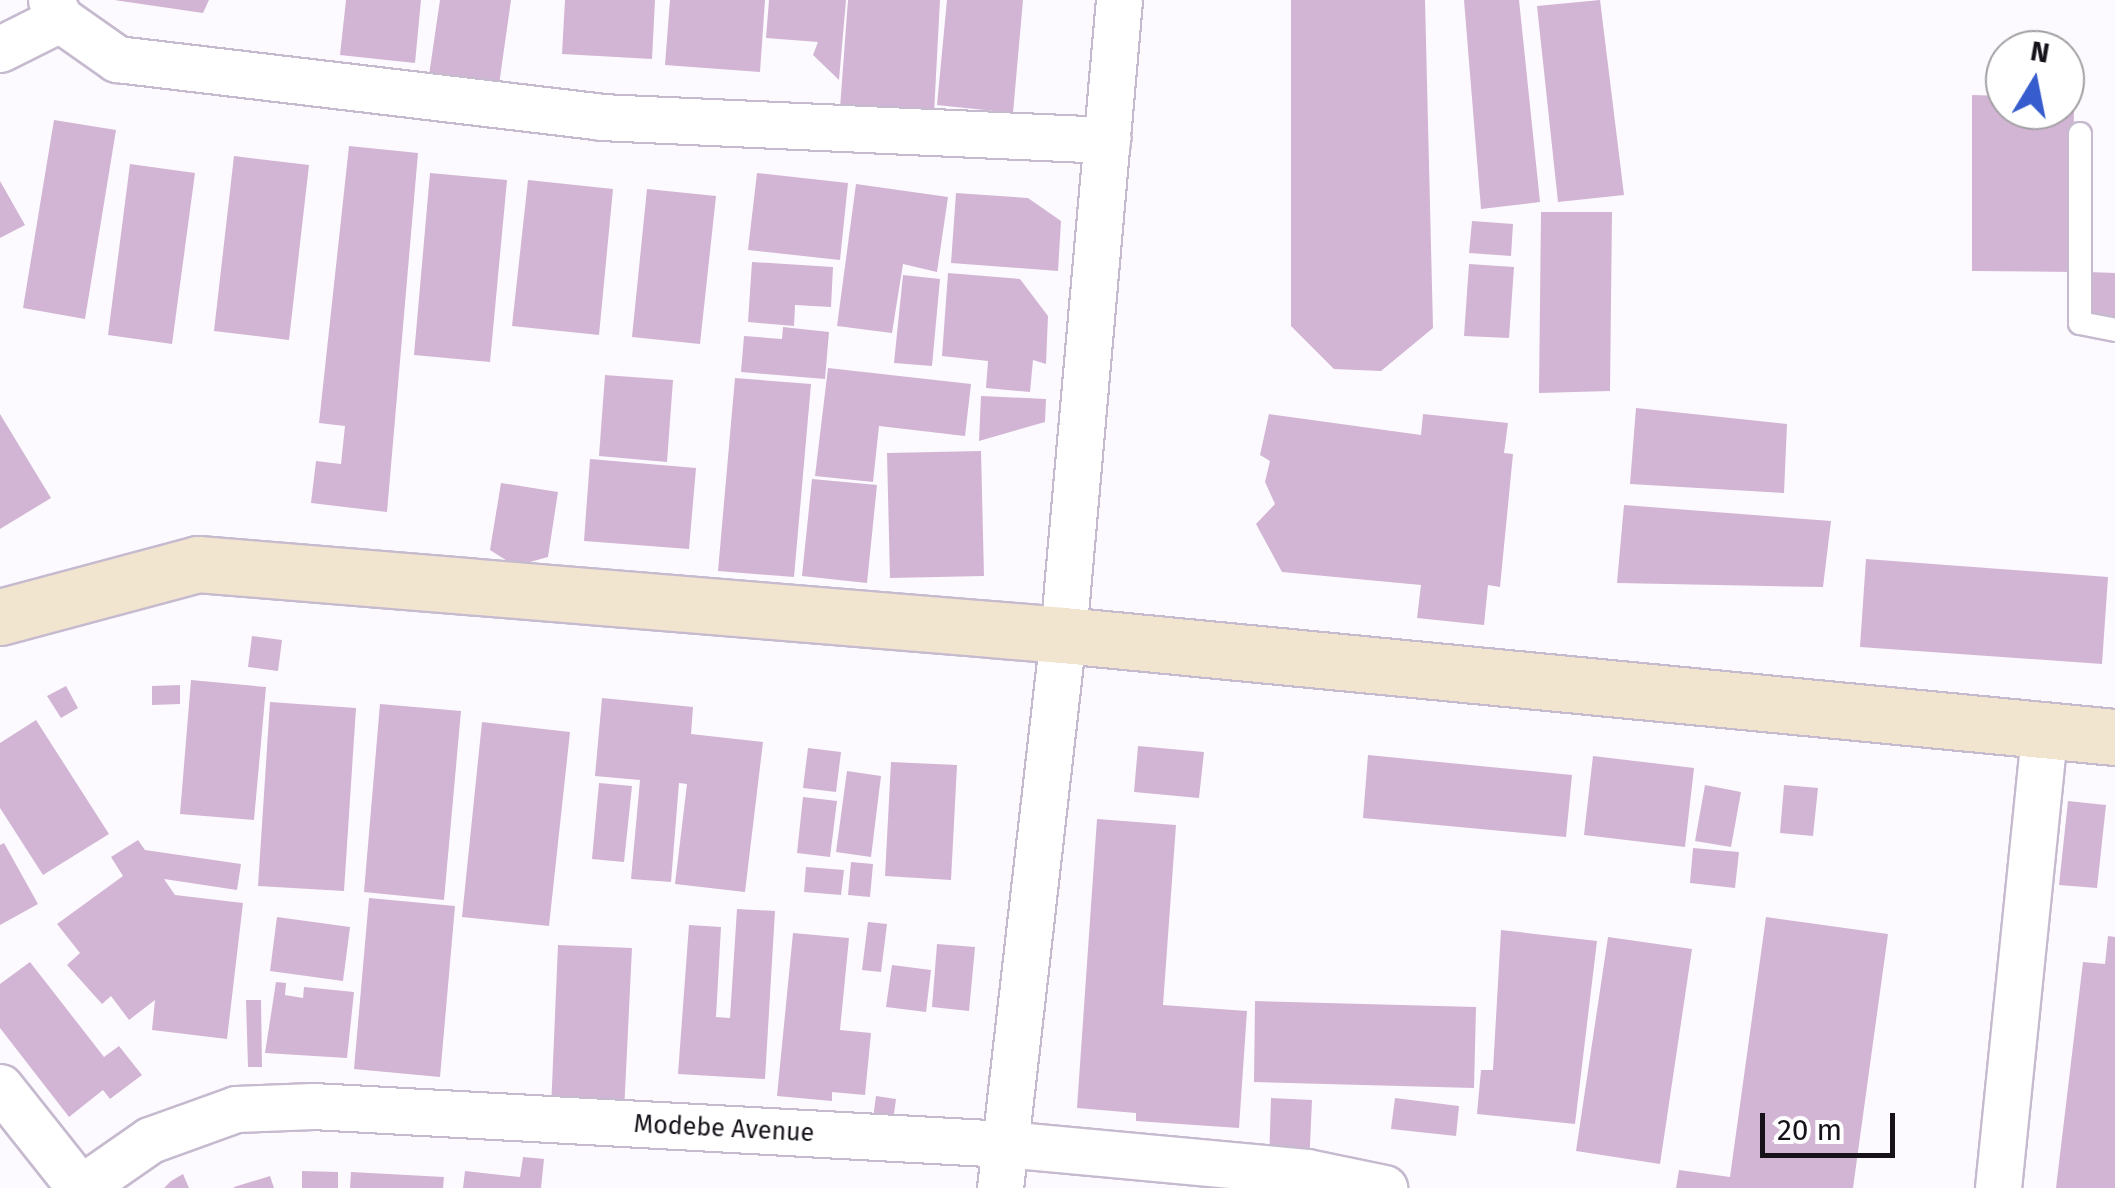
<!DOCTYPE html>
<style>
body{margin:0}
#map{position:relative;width:2115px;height:1188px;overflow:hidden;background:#fdfaff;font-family:"Fira Sans",sans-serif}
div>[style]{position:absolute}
.building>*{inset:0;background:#d2b5d4}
.roads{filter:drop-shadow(2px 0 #c6bacf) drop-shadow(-2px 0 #c6bacf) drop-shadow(0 2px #c6bacf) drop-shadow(0 -2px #c6bacf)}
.lane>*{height:22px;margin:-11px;padding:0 11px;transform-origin:11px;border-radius:11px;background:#fff}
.street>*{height:45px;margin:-22.5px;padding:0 22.5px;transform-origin:22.5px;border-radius:22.5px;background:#fff}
.secondary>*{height:55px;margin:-27.5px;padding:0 27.5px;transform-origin:27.5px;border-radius:27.5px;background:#f2e5d0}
span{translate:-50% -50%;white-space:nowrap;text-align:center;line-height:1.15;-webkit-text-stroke:8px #fff;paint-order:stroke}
.street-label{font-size:25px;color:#17121a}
.north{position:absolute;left:1985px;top:30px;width:100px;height:100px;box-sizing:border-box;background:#fff;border:2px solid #a2a0a3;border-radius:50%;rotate:10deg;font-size:28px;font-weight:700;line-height:40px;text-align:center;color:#17121a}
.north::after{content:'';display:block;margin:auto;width:35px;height:45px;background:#365ccd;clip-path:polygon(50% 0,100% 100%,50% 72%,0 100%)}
.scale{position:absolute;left:1760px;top:1113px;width:135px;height:45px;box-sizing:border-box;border:5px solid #17121a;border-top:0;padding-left:12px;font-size:30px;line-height:35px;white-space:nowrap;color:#17121a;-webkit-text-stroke:8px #fff;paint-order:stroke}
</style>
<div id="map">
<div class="building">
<div style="clip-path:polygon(114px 0,209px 0,203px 13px)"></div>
<div style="clip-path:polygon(346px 0,421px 0,415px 63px,340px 55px)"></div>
<div style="clip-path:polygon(440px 0,511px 0,498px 92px,428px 82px)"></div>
<div style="clip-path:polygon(565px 0,655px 0,652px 59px,562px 54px)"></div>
<div style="clip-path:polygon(670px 0,765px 0,760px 72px,665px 65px)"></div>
<div style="clip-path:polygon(769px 0,846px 0,839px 80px,813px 55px,818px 42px,766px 38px)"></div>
<div style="clip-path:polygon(848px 0,940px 0,934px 113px,840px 108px)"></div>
<div style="clip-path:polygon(947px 0,1023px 0,1013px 113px,937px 105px)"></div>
<div style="clip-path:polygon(1291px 0,1425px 0,1433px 328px,1381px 371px,1334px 369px,1291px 326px)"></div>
<div style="clip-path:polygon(1464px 0,1519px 0,1540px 202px,1481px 209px)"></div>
<div style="clip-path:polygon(1600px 0,1624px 195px,1558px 202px,1537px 6px)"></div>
<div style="clip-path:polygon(1972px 95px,2005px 96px,2005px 110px,2065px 110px,2065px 96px,2074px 96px,2073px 272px,1972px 271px)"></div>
<div style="clip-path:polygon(54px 120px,116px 130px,85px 319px,23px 308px)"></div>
<div style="clip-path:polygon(349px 146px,418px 153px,387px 512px,311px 503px,316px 461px,341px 464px,345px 426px,319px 423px)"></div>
<div style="clip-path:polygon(234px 156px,309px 165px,289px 340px,214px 331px)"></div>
<div style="clip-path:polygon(130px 164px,195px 173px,172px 344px,108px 335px)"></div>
<div style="clip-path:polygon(430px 173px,507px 180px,490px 362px,414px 355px)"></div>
<div style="clip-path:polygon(757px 173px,848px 183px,840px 260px,748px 250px)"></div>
<div style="clip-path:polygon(528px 180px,613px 189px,599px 335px,512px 326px)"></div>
<div style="clip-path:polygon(0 181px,25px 225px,0 238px)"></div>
<div style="clip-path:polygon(856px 184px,948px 197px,937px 272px,903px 264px,892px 333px,837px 326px)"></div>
<div style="clip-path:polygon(647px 189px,716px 196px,700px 344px,632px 337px)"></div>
<div style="clip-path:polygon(956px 193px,1028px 198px,1061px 221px,1058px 271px,951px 263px)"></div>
<div style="clip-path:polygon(1541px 212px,1612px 212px,1610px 391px,1539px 393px)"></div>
<div style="clip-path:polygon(1472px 221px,1513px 224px,1511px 256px,1469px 253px)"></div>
<div style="clip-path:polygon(752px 262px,833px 267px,831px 307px,795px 305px,794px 326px,748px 322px)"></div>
<div style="clip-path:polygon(1469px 264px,1514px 267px,1509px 338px,1464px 336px)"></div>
<div style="clip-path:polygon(2089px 272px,2115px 273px,2115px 320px,2088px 319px)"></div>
<div style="clip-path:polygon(948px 273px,1020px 279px,1048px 316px,1046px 364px,1033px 360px,1030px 392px,986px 388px,988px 361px,942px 356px)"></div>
<div style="clip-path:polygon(903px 275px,940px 279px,932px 366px,894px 363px)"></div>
<div style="clip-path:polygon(783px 327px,829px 332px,825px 379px,741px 372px,744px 336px,782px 339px)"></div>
<div style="clip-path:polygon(828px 368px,971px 384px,965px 436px,879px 426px,873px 482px,815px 476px)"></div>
<div style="clip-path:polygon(605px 375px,673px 380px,667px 462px,599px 456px)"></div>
<div style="clip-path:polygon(735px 378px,811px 384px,794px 577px,718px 571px)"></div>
<div style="clip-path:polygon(981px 396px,1046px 399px,1045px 422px,979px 441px)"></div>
<div style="clip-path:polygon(1636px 408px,1787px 424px,1784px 493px,1630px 484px)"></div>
<div style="clip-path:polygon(0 414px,51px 498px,0 529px)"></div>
<div style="clip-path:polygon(1269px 414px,1421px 435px,1423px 414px,1508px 423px,1504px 453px,1513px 454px,1500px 587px,1488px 585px,1484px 625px,1417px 618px,1421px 585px,1282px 572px,1256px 524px,1275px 504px,1265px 482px,1270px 461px,1260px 455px)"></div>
<div style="clip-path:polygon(981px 451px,984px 576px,890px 578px,887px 453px)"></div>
<div style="clip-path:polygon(590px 459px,696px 468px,689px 549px,584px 541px)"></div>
<div style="clip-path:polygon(812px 479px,877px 485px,867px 583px,802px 576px)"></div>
<div style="clip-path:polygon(501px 483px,558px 492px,548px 557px,515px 566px,490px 550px)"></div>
<div style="clip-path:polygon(1624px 505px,1831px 521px,1823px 587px,1617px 583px)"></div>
<div style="clip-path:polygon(1866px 559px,2108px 577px,2102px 664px,1860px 647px)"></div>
<div style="clip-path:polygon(252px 636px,282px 640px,278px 671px,248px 667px)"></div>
<div style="clip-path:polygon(191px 680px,266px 687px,254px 820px,180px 814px)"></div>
<div style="clip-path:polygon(180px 685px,180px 704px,152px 705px,152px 686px)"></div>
<div style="clip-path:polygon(66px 686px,78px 708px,61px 718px,47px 696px)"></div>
<div style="clip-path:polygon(602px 698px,693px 707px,691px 734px,763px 742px,745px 892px,675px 884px,687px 784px,679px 783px,671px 882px,631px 879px,640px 780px,595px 776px)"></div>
<div style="clip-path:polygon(270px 702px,356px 708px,344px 891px,258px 886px)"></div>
<div style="clip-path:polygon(380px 704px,461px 711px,444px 900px,364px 892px)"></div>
<div style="clip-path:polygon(36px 720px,109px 834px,43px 875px,0 808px,0 743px)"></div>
<div style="clip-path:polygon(482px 722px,570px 732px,549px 926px,462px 917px)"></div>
<div style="clip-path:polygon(1138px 746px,1204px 752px,1199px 798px,1134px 792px)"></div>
<div style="clip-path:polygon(808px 748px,841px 752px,836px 792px,803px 788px)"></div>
<div style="clip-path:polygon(1368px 755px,1572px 775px,1566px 837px,1363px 818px)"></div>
<div style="clip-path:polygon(1593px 756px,1694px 768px,1685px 847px,1584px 835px)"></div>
<div style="clip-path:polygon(891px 762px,957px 765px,951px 880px,885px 876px)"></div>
<div style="clip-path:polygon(847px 771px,881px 776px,871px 857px,836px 852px)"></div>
<div style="clip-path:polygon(599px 783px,632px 786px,624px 862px,592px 859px)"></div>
<div style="clip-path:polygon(1705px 785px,1741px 792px,1731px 847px,1695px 841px)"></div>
<div style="clip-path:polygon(1784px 785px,1818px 788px,1813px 836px,1780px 833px)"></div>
<div style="clip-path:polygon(803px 797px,837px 801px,830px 857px,797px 853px)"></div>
<div style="clip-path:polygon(2068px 801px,2106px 805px,2097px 888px,2059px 885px)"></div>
<div style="clip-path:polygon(1097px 819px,1176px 825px,1163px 1005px,1247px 1011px,1239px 1128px,1136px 1121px,1136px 1113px,1077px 1108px)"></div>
<div style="clip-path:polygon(138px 840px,145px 850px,241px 864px,237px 890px,164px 879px,175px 895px,243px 903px,227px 1039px,152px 1030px,155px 1000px,129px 1020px,111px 996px,102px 1004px,67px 965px,80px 953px,57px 924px,123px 876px,111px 857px)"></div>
<div style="clip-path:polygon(4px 843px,38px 904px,0 925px,0 845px)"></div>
<div style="clip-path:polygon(1693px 848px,1739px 852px,1735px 888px,1690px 883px)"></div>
<div style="clip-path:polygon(851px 862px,873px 864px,870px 897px,848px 895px)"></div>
<div style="clip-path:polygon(806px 867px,844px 870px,841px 895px,804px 892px)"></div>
<div style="clip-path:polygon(369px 898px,455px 906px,440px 1077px,354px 1069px)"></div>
<div style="clip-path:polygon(737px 909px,775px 911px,765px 1079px,678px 1074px,689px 925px,721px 927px,716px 1017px,730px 1018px)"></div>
<div style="clip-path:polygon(277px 917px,350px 927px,343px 981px,270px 971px)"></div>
<div style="clip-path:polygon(1766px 917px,1888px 934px,1853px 1188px,1676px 1188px,1679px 1170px,1730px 1177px)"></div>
<div style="clip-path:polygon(868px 922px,887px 924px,881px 972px,862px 970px)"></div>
<div style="clip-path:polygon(1501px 930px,1597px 941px,1575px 1124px,1477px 1114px,1481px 1070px,1493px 1070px)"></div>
<div style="clip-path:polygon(793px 933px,849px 938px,840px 1030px,871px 1033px,865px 1095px,832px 1092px,832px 1101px,777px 1096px)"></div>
<div style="clip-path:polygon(2108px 936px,2115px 937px,2115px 1188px,2056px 1188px,2083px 962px,2105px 964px)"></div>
<div style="clip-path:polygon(1608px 937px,1692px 949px,1660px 1164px,1576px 1151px)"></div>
<div style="clip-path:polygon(937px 944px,975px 947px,969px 1011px,932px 1007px)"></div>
<div style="clip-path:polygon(558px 945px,632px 948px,624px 1112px,551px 1109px)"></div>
<div style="clip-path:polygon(30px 962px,104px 1057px,119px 1046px,142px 1075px,110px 1099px,103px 1090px,69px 1117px,0 1028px,0 984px)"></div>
<div style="clip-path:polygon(892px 965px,931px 970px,926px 1012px,886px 1007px)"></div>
<div style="clip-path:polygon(276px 982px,286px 983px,285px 995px,303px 998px,304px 987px,354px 992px,347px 1058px,265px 1053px)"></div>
<div style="clip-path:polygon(246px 1000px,261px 1000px,262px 1067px,248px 1067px)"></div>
<div style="clip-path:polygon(1255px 1001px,1476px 1007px,1474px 1088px,1254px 1082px)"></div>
<div style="clip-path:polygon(876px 1096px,896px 1099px,893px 1121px,873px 1118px)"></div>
<div style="clip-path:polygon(1271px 1098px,1312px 1100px,1309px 1167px,1269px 1165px)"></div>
<div style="clip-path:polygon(1395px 1098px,1459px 1106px,1456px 1136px,1391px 1129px)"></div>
<div style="clip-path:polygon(523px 1157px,544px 1159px,541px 1188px,463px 1188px,465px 1171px,520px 1177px)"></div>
<div style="clip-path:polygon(302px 1171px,338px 1172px,338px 1188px,302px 1188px)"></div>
<div style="clip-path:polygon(351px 1172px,444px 1177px,443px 1188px,350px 1188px)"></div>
<div style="clip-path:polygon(183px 1174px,189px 1188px,164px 1188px,171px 1181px)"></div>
<div style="clip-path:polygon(270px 1176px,274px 1188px,234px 1188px,234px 1187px)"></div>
</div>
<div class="roads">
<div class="lane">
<div style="left:2080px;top:134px;width:189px;rotate:90deg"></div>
<div style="left:2080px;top:323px;width:36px;rotate:11deg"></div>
</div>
<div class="street">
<div style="left:51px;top:0;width:21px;rotate:65deg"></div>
<div style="left:60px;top:19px;width:70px;rotate:35.1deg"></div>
<div style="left:117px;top:59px;width:487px;rotate:6.8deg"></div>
<div style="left:601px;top:117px;width:507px;rotate:2.6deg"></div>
<div style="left:0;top:49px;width:67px;rotate:-26.6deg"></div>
<div style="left:0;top:1087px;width:129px;rotate:51.6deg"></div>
<div style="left:81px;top:1188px;width:84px;rotate:-34.8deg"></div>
<div style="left:150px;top:1140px;width:91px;rotate:-19.8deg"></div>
<div style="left:236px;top:1109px;width:77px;rotate:-2.2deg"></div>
<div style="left:313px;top:1106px;width:693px;rotate:3.14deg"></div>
<div style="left:1005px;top:1144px;width:303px;rotate:5.3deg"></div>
<div style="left:1307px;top:1172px;width:79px;rotate:11.7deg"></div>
<div style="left:1000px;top:1188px;width:557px;rotate:-83.5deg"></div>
<div style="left:1063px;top:635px;width:637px;rotate:-84.96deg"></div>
<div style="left:1998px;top:1188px;width:458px;rotate:-84.2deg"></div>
</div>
<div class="secondary">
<div style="left:0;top:617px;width:205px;rotate:-15deg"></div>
<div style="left:198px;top:564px;width:868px;rotate:4.69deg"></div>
<div style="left:1063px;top:635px;width:1057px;rotate:5.54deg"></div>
</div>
</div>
<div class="street-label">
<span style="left:724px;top:1129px;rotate:3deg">Modebe Avenue</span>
</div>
<div class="north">N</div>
<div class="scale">20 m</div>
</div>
